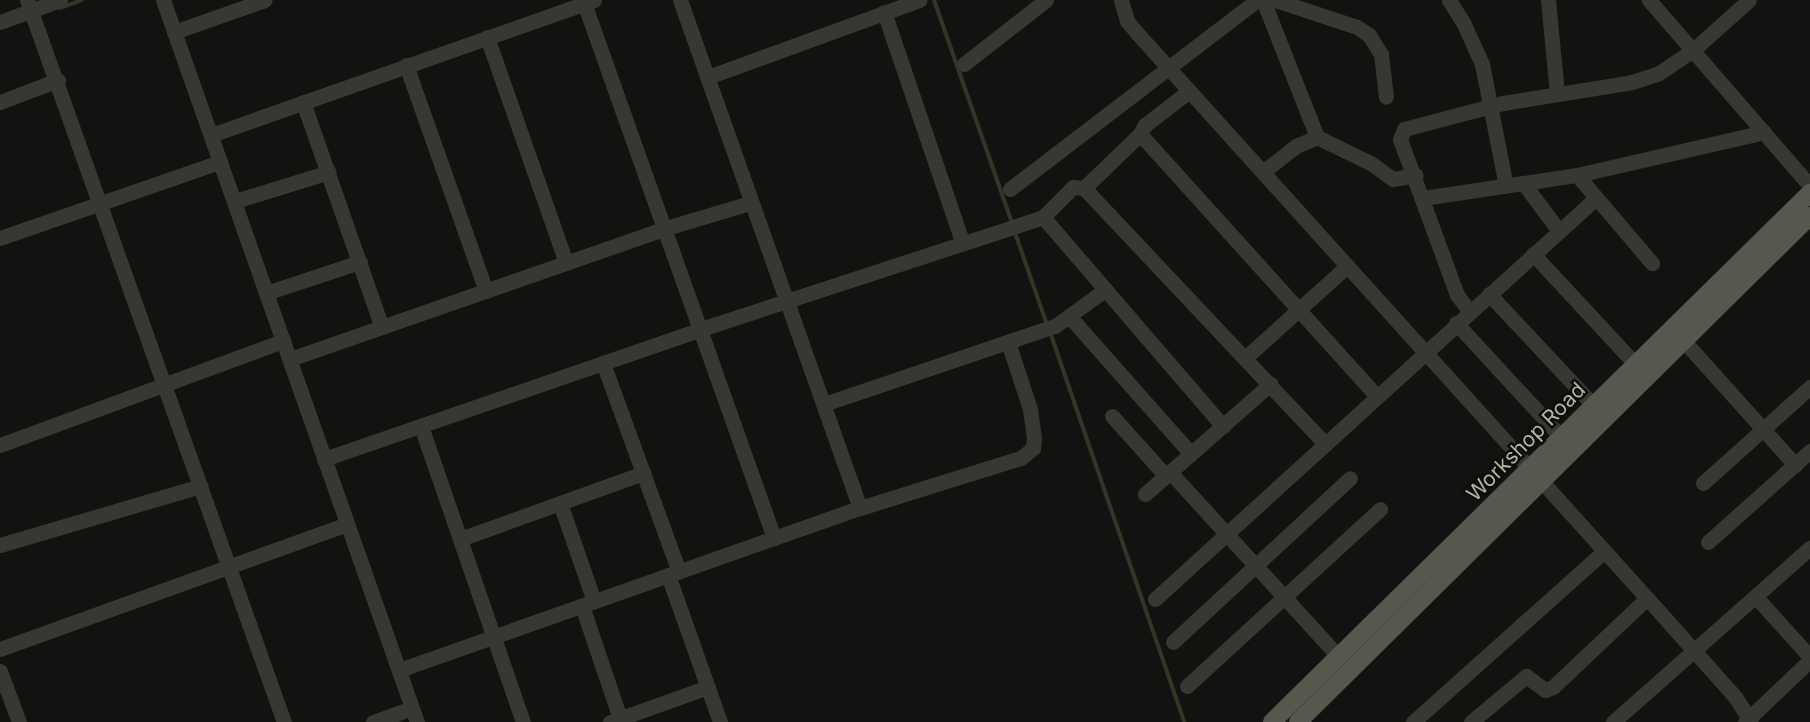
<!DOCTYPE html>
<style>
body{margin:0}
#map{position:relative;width:1810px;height:722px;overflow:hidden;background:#121311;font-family:Inter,sans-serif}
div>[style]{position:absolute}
.stream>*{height:4px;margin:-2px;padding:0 2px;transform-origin:2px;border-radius:2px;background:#373327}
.minor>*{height:15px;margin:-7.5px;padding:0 7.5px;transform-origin:7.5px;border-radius:7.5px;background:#373832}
.major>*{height:18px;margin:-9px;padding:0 9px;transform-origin:9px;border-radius:9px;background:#56574d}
span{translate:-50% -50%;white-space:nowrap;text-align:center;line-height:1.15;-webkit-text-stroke:5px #0d0d0c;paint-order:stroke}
.street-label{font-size:21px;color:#b4b4a1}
</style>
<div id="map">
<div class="stream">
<div style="left:934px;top:0;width:236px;rotate:70.7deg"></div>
<div style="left:60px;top:8px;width:23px;rotate:-20deg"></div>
<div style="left:1014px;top:230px;width:101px;rotate:70.8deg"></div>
<div style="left:1050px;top:332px;width:412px;rotate:71deg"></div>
</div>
<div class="minor">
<div style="left:27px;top:0;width:766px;rotate:70.41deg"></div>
<div style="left:163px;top:0;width:765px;rotate:70.62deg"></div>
<div style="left:583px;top:0;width:571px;rotate:70.45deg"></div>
<div style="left:680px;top:0;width:539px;rotate:70.49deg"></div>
<div style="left:1121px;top:0;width:22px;rotate:74deg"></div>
<div style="left:1127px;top:21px;width:16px;rotate:50deg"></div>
<div style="left:1137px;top:33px;width:761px;rotate:47.93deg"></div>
<div style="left:1647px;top:598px;width:134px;rotate:48.3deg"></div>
<div style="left:1736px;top:698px;width:28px;rotate:58deg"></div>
<div style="left:1263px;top:0;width:147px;rotate:68.5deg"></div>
<div style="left:1317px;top:137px;width:61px;rotate:26.1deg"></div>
<div style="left:1372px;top:164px;width:26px;rotate:36deg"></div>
<div style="left:1393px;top:179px;width:23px;rotate:-10deg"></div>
<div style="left:1275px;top:0;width:86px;rotate:18.2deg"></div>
<div style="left:1357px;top:27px;width:14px;rotate:34deg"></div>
<div style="left:1369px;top:35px;width:22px;rotate:58deg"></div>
<div style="left:1381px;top:54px;width:43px;rotate:83.4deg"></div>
<div style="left:1449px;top:0;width:26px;rotate:58deg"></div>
<div style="left:1463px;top:22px;width:46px;rotate:65.7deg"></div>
<div style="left:1482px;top:64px;width:124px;rotate:78.9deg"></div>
<div style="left:1548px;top:0;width:94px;rotate:84.5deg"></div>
<div style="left:1649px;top:0;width:246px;rotate:49.1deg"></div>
<div style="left:884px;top:12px;width:242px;rotate:71.2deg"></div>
<div style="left:0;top:22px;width:64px;rotate:-20.1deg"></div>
<div style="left:174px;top:32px;width:96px;rotate:-19.4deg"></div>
<div style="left:487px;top:37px;width:239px;rotate:70.7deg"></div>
<div style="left:964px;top:64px;width:104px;rotate:-38deg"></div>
<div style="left:406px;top:65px;width:240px;rotate:70.5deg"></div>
<div style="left:708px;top:77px;width:225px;rotate:-20deg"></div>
<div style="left:1189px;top:91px;width:56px;rotate:142.3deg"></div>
<div style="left:1145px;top:125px;width:10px;rotate:119deg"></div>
<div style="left:1140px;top:134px;width:353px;rotate:47.9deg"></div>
<div style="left:0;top:102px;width:62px;rotate:-20.8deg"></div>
<div style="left:303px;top:102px;width:238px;rotate:70.7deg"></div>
<div style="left:211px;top:135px;width:406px;rotate:-19.4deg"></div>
<div style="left:1264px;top:171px;width:41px;rotate:-38deg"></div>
<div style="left:1296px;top:146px;width:23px;rotate:-23deg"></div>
<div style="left:1577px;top:175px;width:116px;rotate:49.6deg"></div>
<div style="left:1524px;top:184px;width:59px;rotate:53.3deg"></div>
<div style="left:1084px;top:188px;width:78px;rotate:-44deg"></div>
<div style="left:1010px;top:189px;width:311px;rotate:-37.4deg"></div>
<div style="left:1423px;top:198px;width:156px;rotate:-8.5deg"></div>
<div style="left:1577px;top:175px;width:192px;rotate:-12.9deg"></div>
<div style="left:235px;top:201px;width:98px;rotate:-17.1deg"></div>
<div style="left:1043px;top:217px;width:42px;rotate:-45deg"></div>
<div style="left:1073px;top:187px;width:11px;rotate:5deg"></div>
<div style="left:1084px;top:188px;width:352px;rotate:46.7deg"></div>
<div style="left:0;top:238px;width:233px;rotate:-19.1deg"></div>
<div style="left:1533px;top:254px;width:151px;rotate:47.1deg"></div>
<div style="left:266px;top:293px;width:99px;rotate:-18.3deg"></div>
<div style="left:1489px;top:294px;width:154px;rotate:46.8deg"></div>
<div style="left:1470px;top:312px;width:21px;rotate:-127deg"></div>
<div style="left:1457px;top:295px;width:166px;rotate:-110.1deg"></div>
<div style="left:1400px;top:139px;width:11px;rotate:-68deg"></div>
<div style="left:1404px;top:129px;width:102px;rotate:-14.7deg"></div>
<div style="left:1503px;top:103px;width:131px;rotate:-9.2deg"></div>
<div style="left:1632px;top:82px;width:28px;rotate:-18deg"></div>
<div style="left:1659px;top:73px;width:40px;rotate:-34deg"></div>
<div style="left:1692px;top:51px;width:76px;rotate:-41.8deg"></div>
<div style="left:1069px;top:316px;width:184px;rotate:48.5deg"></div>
<div style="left:1456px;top:323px;width:156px;rotate:47.3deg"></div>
<div style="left:1683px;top:340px;width:168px;rotate:48.1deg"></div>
<div style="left:1245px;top:358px;width:136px;rotate:-42deg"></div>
<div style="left:290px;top:359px;width:398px;rotate:-19.2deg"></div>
<div style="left:666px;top:228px;width:88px;rotate:-16.6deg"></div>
<div style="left:603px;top:363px;width:222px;rotate:70deg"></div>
<div style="left:824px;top:404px;width:244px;rotate:-18.7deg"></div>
<div style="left:1055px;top:326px;width:62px;rotate:-35.8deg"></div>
<div style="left:1112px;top:416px;width:81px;rotate:48deg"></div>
<div style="left:421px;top:426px;width:313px;rotate:71deg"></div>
<div style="left:0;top:445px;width:302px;rotate:-20.2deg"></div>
<div style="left:324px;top:459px;width:399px;rotate:-19deg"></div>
<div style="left:701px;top:329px;width:360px;rotate:-18.1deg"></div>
<div style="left:1043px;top:217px;width:276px;rotate:49.3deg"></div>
<div style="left:1170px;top:472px;width:251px;rotate:47.6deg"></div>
<div style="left:1703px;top:483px;width:144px;rotate:-41.9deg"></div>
<div style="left:1145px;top:494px;width:167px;rotate:-41.3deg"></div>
<div style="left:560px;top:503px;width:104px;rotate:70.9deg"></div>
<div style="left:460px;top:539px;width:195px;rotate:-19.8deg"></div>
<div style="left:1708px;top:542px;width:137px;rotate:-41.7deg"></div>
<div style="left:0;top:545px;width:209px;rotate:-16.4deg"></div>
<div style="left:668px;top:575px;width:156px;rotate:70.5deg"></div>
<div style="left:1756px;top:597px;width:81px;rotate:48deg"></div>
<div style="left:1155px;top:599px;width:596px;rotate:-42.28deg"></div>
<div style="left:582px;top:606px;width:118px;rotate:71.3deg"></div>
<div style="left:1173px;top:642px;width:241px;rotate:-42.8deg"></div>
<div style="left:0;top:649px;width:369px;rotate:-19.8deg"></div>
<div style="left:399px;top:670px;width:489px;rotate:-19.4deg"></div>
<div style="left:860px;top:508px;width:169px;rotate:-17.3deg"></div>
<div style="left:1021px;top:458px;width:16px;rotate:-40deg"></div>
<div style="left:1033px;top:448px;width:10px;rotate:-84deg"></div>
<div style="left:1034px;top:438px;width:29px;rotate:-98deg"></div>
<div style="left:1030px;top:409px;width:71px;rotate:-108.2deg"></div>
<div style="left:0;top:671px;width:54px;rotate:69.6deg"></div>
<div style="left:1187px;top:686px;width:262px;rotate:-42.5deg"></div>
<div style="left:373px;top:722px;width:41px;rotate:-19.7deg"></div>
<div style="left:610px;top:722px;width:104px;rotate:-19.7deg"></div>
<div style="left:1413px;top:722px;width:256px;rotate:-41.8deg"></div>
<div style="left:1471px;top:722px;width:72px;rotate:-39.9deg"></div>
<div style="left:1526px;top:676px;width:24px;rotate:36deg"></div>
<div style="left:1545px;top:690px;width:9px;rotate:-21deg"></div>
<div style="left:1553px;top:687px;width:129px;rotate:-43.4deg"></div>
<div style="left:1613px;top:722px;width:263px;rotate:-41.5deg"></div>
<div style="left:1745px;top:722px;width:90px;rotate:-43.6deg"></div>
</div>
<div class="major">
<div style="left:1272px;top:722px;width:755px;rotate:-44.52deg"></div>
<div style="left:1298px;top:722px;width:720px;rotate:-44.66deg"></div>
</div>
<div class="street-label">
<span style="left:1526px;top:442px;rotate:-45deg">Workshop Road</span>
</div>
</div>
